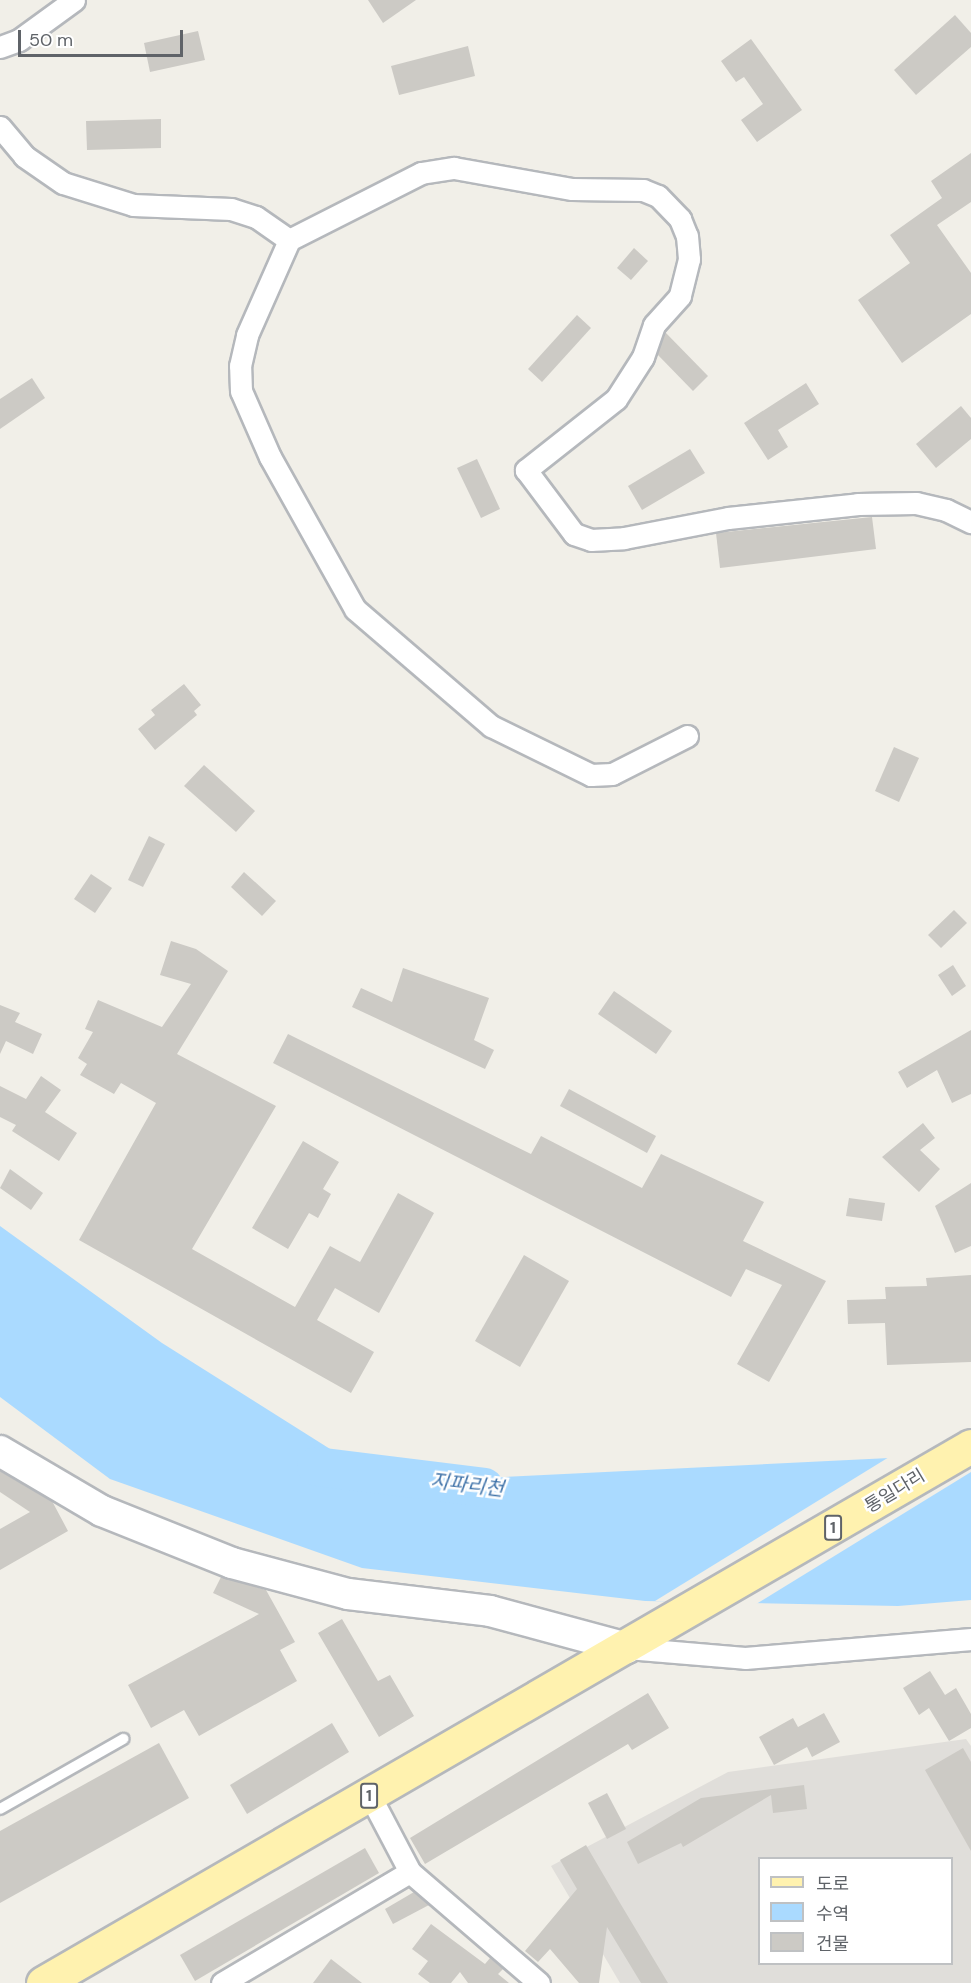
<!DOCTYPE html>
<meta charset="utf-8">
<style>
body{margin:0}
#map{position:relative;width:971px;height:1983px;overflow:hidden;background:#f1efe8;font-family:"DM Sans","Noto Sans KR",sans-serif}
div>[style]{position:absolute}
.industrial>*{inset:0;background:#e0deda}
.water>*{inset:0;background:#aadaff}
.pier>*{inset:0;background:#f1efe8}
.river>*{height:39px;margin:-19.5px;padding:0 19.5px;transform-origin:19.5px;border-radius:19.5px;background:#aadaff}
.building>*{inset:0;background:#cccac5}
.roads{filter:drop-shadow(2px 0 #b5b8bc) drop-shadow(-2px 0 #b5b8bc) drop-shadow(0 2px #b5b8bc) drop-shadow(0 -2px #b5b8bc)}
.lane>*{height:10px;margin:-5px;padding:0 5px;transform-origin:5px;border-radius:5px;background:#fff}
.street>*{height:21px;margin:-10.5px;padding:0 10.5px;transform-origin:10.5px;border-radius:10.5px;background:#fff}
.secondary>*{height:30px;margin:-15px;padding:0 15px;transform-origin:15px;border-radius:15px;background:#fff}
.primary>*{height:33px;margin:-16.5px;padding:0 16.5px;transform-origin:16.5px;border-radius:16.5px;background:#fff2af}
span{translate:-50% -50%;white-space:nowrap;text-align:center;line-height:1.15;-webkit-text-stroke:5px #fff;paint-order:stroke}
.shield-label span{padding:2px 4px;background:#fff;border:2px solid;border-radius:4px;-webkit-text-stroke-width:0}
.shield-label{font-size:16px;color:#5f6368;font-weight:700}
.street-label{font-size:18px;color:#5f6368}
.water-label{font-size:20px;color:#4174aa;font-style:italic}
.legend{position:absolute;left:758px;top:1857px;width:195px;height:108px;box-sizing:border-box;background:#fff;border:2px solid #bfc1c3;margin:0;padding:8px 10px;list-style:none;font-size:18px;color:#5f6368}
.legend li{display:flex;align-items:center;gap:12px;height:30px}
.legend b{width:30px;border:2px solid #bfc1c3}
.scale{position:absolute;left:18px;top:30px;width:165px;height:27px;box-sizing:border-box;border:3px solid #5f6368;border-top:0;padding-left:8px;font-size:18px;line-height:21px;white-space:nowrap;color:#5f6368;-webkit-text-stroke:4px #fff;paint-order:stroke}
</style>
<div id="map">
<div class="industrial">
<div style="clip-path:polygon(evenodd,966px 1739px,971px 1746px,971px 1983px,620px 1983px,551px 1866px,728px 1772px,966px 1739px,760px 1858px,952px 1858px,952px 1964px,760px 1964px,760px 1858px)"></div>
</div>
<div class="water">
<div style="clip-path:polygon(0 1226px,162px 1343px,384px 1483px,971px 1454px,971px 1600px,898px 1606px,645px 1601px,362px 1568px,110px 1479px,0 1397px)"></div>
</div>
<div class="pier">
<div style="clip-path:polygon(971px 1451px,971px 1472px,753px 1606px,655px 1601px,894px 1454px)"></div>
</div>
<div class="river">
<div style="left:316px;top:1466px;width:169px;rotate:7.1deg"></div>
</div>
<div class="building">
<div style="clip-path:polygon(368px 0,416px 0,383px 23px)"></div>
<div style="clip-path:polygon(955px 15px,971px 33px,971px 47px,916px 95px,894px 70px)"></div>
<div style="clip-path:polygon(198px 31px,205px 60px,150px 72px,144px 43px)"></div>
<div style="clip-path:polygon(751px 39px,802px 110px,757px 142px,741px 120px,763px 104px,744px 77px,736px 82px,721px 61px)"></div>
<div style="clip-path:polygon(468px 46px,475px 76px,399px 95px,391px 66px)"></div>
<div style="clip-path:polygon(161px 119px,161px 148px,87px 150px,86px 121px)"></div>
<div style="clip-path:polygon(971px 153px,971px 202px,937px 225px,971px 273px,971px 314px,902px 363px,858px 300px,910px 263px,890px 235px,942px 198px,931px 181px)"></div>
<div style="clip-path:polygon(634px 248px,648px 261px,631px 280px,617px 268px)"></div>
<div style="clip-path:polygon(577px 315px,591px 328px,542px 382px,528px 369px)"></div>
<div style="clip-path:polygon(665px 332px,708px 376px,693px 391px,657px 354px)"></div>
<div style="clip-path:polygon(32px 378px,45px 398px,0 429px,0 399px)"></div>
<div style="clip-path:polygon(806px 383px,819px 404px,778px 430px,788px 447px,768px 460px,744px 423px)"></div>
<div style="clip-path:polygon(961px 406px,971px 418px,971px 439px,936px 468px,916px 444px)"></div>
<div style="clip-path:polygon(690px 449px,705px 473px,642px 510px,628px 486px)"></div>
<div style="clip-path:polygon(477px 459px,500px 509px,481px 518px,457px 468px)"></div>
<div style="clip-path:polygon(872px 517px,876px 549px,720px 568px,716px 533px)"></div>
<div style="clip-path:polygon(184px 684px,201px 705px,194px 711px,197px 715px,155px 750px,138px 729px,155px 715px,151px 710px)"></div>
<div style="clip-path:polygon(894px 747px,919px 758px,899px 802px,875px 791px)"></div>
<div style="clip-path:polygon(204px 765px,255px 811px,236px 832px,184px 786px)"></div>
<div style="clip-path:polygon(149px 836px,165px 844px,143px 887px,128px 880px)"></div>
<div style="clip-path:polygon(244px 872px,276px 901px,262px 916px,231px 887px)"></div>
<div style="clip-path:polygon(91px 874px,112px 888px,95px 913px,74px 899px)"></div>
<div style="clip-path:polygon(954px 910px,967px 923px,941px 948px,928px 935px)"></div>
<div style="clip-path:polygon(171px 941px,196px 949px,228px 971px,177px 1054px,276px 1106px,192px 1249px,295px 1307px,330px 1246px,360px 1262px,398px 1193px,434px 1213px,379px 1313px,335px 1288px,317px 1320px,374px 1352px,351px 1393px,79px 1240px,156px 1103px,121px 1083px,114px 1094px,80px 1075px,87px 1064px,78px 1058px,93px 1032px,85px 1029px,98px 1000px,162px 1027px,191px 984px,160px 975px)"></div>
<div style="clip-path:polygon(953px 965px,966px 986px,952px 996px,938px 975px)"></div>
<div style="clip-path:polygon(403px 968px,489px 998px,474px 1040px,494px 1050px,485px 1069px,352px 1007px,361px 988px,392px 1002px)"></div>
<div style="clip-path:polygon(614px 991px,672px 1031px,656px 1054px,598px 1014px)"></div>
<div style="clip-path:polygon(0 1005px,20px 1013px,15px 1022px,42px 1034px,33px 1054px,6px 1041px,0 1054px)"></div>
<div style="clip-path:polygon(971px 1030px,971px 1094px,952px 1103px,937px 1070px,907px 1088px,898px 1072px)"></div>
<div style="clip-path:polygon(288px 1034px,531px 1154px,541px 1136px,642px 1188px,661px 1154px,764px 1202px,743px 1241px,826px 1281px,769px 1382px,737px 1364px,782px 1285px,746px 1269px,731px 1297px,273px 1063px)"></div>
<div style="clip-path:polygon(41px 1076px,61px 1090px,45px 1112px,77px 1133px,59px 1161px,12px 1131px,16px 1125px,0 1117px,0 1086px,26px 1099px)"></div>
<div style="clip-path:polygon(569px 1089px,656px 1136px,647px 1153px,560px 1106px)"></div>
<div style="clip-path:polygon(923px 1123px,935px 1138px,920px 1150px,940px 1169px,919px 1192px,882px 1157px)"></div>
<div style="clip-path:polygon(303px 1141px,339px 1162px,323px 1189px,331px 1194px,318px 1218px,309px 1213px,288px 1249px,252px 1228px)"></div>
<div style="clip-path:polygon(10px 1169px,43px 1193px,31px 1210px,0 1188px)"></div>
<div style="clip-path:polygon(971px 1183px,971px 1246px,955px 1253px,935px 1206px)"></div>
<div style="clip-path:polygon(849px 1198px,885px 1203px,882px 1221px,846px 1216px)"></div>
<div style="clip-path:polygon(524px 1255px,569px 1281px,520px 1367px,475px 1341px)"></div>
<div style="clip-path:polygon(971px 1275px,971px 1362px,887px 1365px,885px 1323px,848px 1324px,847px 1300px,886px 1299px,885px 1287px,927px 1286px,926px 1278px)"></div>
<div style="clip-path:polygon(0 1471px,52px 1501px,68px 1531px,0 1570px,0 1529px,30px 1512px,0 1492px)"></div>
<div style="clip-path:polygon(221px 1577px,266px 1590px,295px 1642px,280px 1650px,297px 1681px,199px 1736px,184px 1710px,151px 1728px,128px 1685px,259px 1614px,213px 1593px)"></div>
<div style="clip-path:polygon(342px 1619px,378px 1681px,390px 1675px,414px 1716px,379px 1737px,318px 1633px)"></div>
<div style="clip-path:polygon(930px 1671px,945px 1695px,956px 1688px,971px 1714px,971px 1728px,949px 1741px,929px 1708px,919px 1715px,903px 1688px)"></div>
<div style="clip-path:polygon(648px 1693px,669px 1728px,632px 1750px,628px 1744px,425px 1864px,410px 1838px)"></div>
<div style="clip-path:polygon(824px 1713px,840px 1742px,812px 1757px,807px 1747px,774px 1765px,759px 1737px,793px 1718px,798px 1727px)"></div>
<div style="clip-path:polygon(332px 1723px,349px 1752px,247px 1814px,230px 1785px)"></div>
<div style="clip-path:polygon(159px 1743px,189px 1798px,0 1903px,0 1831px)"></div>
<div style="clip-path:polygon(963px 1748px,971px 1762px,971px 1851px,925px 1770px)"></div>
<div style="clip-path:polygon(804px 1785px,807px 1809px,773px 1813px,771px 1795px,683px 1847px,681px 1843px,638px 1864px,627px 1842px,701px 1798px)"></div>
<div style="clip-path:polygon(607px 1793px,626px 1829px,607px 1839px,588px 1803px)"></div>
<div style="clip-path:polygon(586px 1845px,620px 1903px,668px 1983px,641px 1983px,607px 1927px,599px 1983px,579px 1983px,550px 1949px,538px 1962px,525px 1951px,577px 1889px,560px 1860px)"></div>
<div style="clip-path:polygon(365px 1848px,379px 1873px,195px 1981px,180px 1955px)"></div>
<div style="clip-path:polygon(414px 1892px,429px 1905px,393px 1924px,385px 1909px)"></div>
<div style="clip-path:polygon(431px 1924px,485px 1964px,490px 1958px,503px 1969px,498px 1974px,509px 1983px,468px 1983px,460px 1972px,451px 1983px,430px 1983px,418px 1974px,428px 1961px,412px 1949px)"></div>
<div style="clip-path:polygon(331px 1959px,362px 1983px,313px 1983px)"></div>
</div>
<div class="roads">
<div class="lane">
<div style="left:0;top:1809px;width:142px;rotate:-29.6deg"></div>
</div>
<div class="street">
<div style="left:0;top:47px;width:20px;rotate:-20deg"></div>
<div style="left:19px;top:40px;width:68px;rotate:-36deg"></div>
<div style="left:0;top:127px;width:38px;rotate:50deg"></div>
<div style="left:24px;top:156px;width:47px;rotate:34.7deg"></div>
<div style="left:63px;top:183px;width:73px;rotate:17.4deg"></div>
<div style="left:133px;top:205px;width:98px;rotate:2.3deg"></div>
<div style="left:231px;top:209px;width:26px;rotate:18deg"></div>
<div style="left:256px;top:217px;width:40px;rotate:34.9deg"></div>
<div style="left:687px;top:736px;width:84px;rotate:153.1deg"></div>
<div style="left:612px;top:774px;width:21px;rotate:177deg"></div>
<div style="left:591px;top:775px;width:111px;rotate:-153.9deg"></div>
<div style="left:491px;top:726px;width:179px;rotate:-139.3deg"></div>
<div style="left:355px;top:609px;width:174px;rotate:-119.2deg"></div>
<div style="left:270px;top:457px;width:72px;rotate:-113.7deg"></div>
<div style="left:241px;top:391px;width:25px;rotate:-92deg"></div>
<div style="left:240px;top:366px;width:32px;rotate:-77deg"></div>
<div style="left:247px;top:335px;width:104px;rotate:-66.1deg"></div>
<div style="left:289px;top:240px;width:148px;rotate:-26.9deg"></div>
<div style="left:421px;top:173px;width:33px;rotate:-9deg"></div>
<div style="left:454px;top:168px;width:120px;rotate:10.1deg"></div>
<div style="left:572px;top:189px;width:71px;rotate:0.8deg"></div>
<div style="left:643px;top:190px;width:16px;rotate:22deg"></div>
<div style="left:658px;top:196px;width:32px;rotate:46deg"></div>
<div style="left:680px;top:219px;width:18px;rotate:68deg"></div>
<div style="left:687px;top:236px;width:23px;rotate:85deg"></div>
<div style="left:689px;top:259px;width:38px;rotate:104deg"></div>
<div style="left:680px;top:296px;width:39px;rotate:132deg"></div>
<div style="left:654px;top:325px;width:34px;rotate:109deg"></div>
<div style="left:643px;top:357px;width:50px;rotate:122.7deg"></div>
<div style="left:616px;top:399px;width:115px;rotate:141.7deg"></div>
<div style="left:526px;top:470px;width:80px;rotate:53.1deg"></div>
<div style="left:574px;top:534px;width:18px;rotate:19deg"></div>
<div style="left:591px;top:540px;width:33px;rotate:-3deg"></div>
<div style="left:624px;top:538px;width:106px;rotate:-10.9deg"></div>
<div style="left:728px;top:518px;width:131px;rotate:-6.1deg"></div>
<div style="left:858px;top:504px;width:58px;rotate:-1deg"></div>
<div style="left:916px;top:503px;width:31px;rotate:13deg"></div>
<div style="left:946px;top:510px;width:28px;rotate:26deg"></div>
<div style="left:627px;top:1648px;width:118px;rotate:4.8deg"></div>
<div style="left:745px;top:1658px;width:227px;rotate:-4.8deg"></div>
<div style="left:370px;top:1796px;width:86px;rotate:62.2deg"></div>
<div style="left:410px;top:1872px;width:170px;rotate:40.7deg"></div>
<div style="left:222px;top:1983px;width:218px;rotate:-30.6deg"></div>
</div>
<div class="secondary">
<div style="left:0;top:1451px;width:118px;rotate:30.5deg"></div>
<div style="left:102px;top:1511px;width:140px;rotate:21.8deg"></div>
<div style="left:232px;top:1563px;width:120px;rotate:15deg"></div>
<div style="left:348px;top:1594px;width:143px;rotate:6.8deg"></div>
<div style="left:490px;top:1611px;width:142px;rotate:15.1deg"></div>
</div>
<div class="primary">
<div style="left:43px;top:1983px;width:1072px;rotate:-30.06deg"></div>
</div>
</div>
<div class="shield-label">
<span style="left:833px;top:1528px">1</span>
<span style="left:369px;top:1796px">1</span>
</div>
<div class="street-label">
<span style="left:895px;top:1491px;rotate:-31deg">통일다리</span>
</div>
<div class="water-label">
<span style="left:467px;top:1485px;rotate:7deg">지파리천</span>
</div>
<ul class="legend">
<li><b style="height:8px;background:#fff2af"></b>도로</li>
<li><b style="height:16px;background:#aadaff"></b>수역</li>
<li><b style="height:16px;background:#cccac5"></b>건물</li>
</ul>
<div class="scale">50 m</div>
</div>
